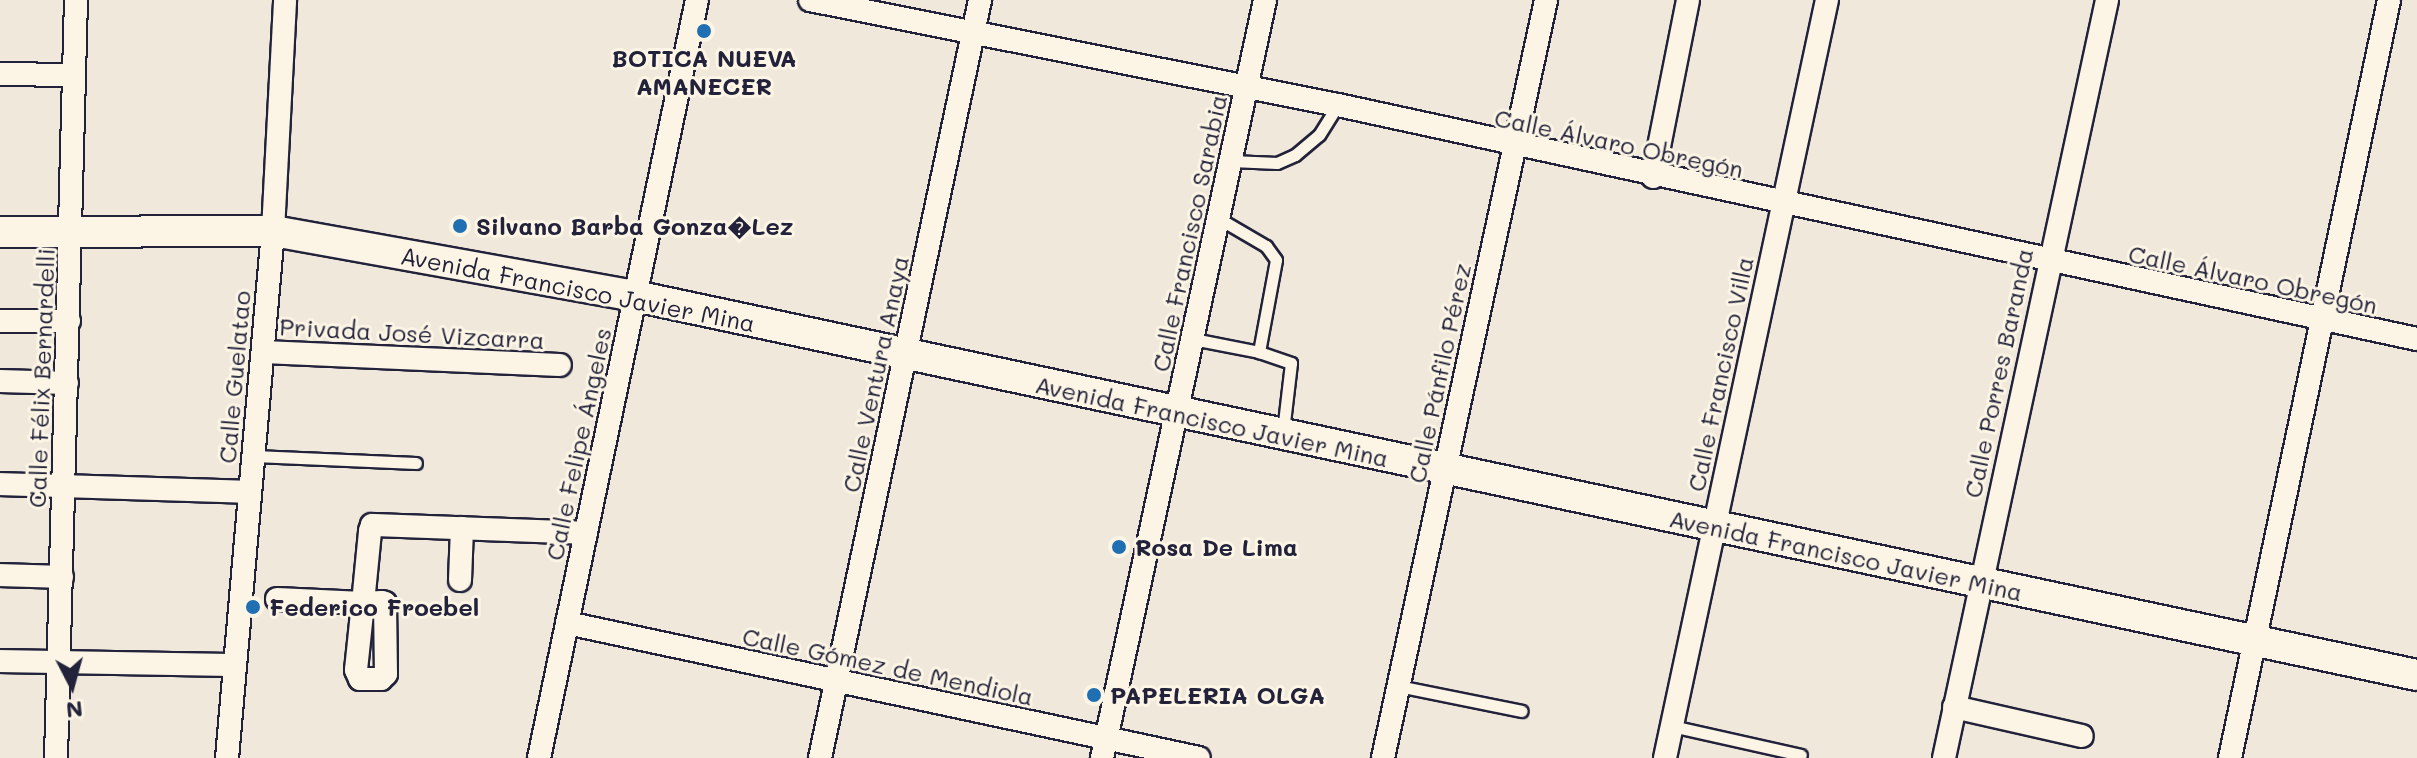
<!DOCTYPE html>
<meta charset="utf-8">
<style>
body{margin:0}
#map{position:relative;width:2417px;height:758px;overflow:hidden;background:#efe8db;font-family:Mali,sans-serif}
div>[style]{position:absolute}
.roads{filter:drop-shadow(2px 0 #22223b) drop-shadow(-2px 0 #22223b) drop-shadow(0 2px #22223b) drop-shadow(0 -2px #22223b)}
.lane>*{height:11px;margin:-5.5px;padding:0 5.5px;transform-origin:5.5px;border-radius:5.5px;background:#fcf5e5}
.street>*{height:22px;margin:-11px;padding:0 11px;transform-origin:11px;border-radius:11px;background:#fcf5e5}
.secondary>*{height:30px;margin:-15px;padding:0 15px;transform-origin:15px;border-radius:15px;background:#fcf5e5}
.dots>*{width:22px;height:22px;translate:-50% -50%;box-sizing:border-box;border:4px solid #fcf5e5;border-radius:50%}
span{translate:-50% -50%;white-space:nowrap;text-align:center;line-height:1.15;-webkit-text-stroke:6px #fcf5e5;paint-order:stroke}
.poi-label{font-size:24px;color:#22223b;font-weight:700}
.left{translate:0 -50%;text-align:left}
.street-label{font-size:24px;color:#22223b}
.north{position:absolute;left:32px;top:646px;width:80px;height:80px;-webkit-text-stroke:6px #fcf5e5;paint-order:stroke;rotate:174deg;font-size:22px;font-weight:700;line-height:32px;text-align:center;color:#22223b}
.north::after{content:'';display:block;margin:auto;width:28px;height:36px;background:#22223b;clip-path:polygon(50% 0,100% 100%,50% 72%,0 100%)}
</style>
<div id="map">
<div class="roads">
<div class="lane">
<div style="left:1231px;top:161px;width:46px;rotate:2.5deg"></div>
<div style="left:1277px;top:163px;width:20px;rotate:-24deg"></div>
<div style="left:1295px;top:155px;width:31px;rotate:-40deg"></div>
<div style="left:1319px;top:135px;width:36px;rotate:-58deg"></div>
<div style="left:1218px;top:218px;width:56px;rotate:30.3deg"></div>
<div style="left:1266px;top:246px;width:17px;rotate:54deg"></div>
<div style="left:1276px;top:260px;width:94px;rotate:100.5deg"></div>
<div style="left:1259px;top:352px;width:34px;rotate:19deg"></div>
<div style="left:1291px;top:363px;width:68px;rotate:96.7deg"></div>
<div style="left:1193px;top:339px;width:67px;rotate:11.1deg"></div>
<div style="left:254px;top:456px;width:162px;rotate:2.5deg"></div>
<div style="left:1398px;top:686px;width:126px;rotate:11.4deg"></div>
<div style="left:1672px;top:726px;width:132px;rotate:12.7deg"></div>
</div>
<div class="street">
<div style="left:810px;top:0;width:538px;rotate:11.25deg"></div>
<div style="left:1338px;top:105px;width:1104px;rotate:12.24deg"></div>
<div style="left:0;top:74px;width:74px;rotate:0.8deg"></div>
<div style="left:1653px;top:177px;width:180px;rotate:-78.8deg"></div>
<div style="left:0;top:321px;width:69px"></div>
<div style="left:263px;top:352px;width:297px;rotate:2.5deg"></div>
<div style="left:0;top:381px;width:67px;rotate:1.7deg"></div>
<div style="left:0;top:484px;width:250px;rotate:1.8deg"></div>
<div style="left:0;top:575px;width:62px;rotate:1.8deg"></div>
<div style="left:460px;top:580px;width:52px;rotate:-87.8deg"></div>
<div style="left:277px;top:599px;width:86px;rotate:2.7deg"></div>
<div style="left:363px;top:603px;width:19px;rotate:-3deg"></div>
<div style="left:382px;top:602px;width:3px;rotate:18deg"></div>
<div style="left:385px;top:603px;width:71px;rotate:89.2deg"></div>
<div style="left:386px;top:674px;width:7px;rotate:135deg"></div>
<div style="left:381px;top:679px;width:21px;rotate:180deg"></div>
<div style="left:360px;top:679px;width:10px;rotate:-114deg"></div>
<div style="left:356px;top:670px;width:67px;rotate:-84deg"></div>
<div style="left:363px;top:603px;width:72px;rotate:-84.4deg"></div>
<div style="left:370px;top:531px;width:6px;rotate:-72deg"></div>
<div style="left:372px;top:525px;width:214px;rotate:2.1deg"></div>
<div style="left:567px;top:623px;width:646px;rotate:12.06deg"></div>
<div style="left:0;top:661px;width:235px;rotate:1deg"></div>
<div style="left:1954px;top:707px;width:131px;rotate:12.8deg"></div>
<div style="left:56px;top:758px;width:758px;rotate:-88.49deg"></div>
<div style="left:227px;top:758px;width:529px;rotate:-85.01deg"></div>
<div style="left:273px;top:231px;width:231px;rotate:-87deg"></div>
<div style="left:539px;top:758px;width:774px;rotate:-78.23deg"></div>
<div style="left:820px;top:758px;width:775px;rotate:-78.08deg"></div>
<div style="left:1102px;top:758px;width:775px;rotate:-77.86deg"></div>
<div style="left:1383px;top:758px;width:775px;rotate:-77.86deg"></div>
<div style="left:1665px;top:758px;width:775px;rotate:-77.94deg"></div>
<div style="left:1944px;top:758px;width:775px;rotate:-77.86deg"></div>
<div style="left:2230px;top:758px;width:774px;rotate:-78.15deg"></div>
</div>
<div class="secondary">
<div style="left:0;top:232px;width:273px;rotate:-0.2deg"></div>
<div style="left:273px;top:231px;width:368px;rotate:10.2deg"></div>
<div style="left:635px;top:296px;width:1822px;rotate:12.01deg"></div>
</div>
</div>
<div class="dots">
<div style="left:704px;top:31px;background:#1f6fb2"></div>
<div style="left:460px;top:226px;background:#1f6fb2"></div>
<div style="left:1119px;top:547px;background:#1f6fb2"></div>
<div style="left:253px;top:607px;background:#1f6fb2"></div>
<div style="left:1094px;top:695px;background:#1f6fb2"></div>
</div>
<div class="poi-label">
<span style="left:704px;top:72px">BOTICA NUEVA<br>AMANECER</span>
<span class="left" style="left:476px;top:226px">Silvano Barba Gonza�Lez</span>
<span class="left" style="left:1135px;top:547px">Rosa De Lima</span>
<span class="left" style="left:269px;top:607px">Federico Froebel</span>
<span class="left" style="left:1110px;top:695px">PAPELERIA OLGA</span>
</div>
<div class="street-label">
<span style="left:1619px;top:143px;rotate:12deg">Calle Álvaro Obregón</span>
<span style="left:1189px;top:233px;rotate:-78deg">Calle Francisco Sarabia</span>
<span style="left:2253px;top:279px;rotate:12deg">Calle Álvaro Obregón</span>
<span style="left:578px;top:289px;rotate:11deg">Avenida Francisco Javier Mina</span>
<span style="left:412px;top:333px;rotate:3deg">Privada José Vizcarra</span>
<span style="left:1439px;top:373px;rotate:-78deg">Calle Pánfilo Pérez</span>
<span style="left:1998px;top:373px;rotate:-78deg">Calle Porres Baranda</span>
<span style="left:875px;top:374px;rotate:-78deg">Calle Ventura Anaya</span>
<span style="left:1720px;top:374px;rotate:-78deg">Calle Francisco Villa</span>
<span style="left:234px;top:377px;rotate:-85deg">Calle Guelatao</span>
<span style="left:41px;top:378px;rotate:-88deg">Calle Félix Bernardelli</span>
<span style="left:1212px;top:421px;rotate:12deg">Avenida Francisco Javier Mina</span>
<span style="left:578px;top:444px;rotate:-78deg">Calle Felipe Ángeles</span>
<span style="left:1846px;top:555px;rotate:12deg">Avenida Francisco Javier Mina</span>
<span style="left:888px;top:666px;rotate:12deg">Calle Gómez de Mendiola</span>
</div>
<div class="north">N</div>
</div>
